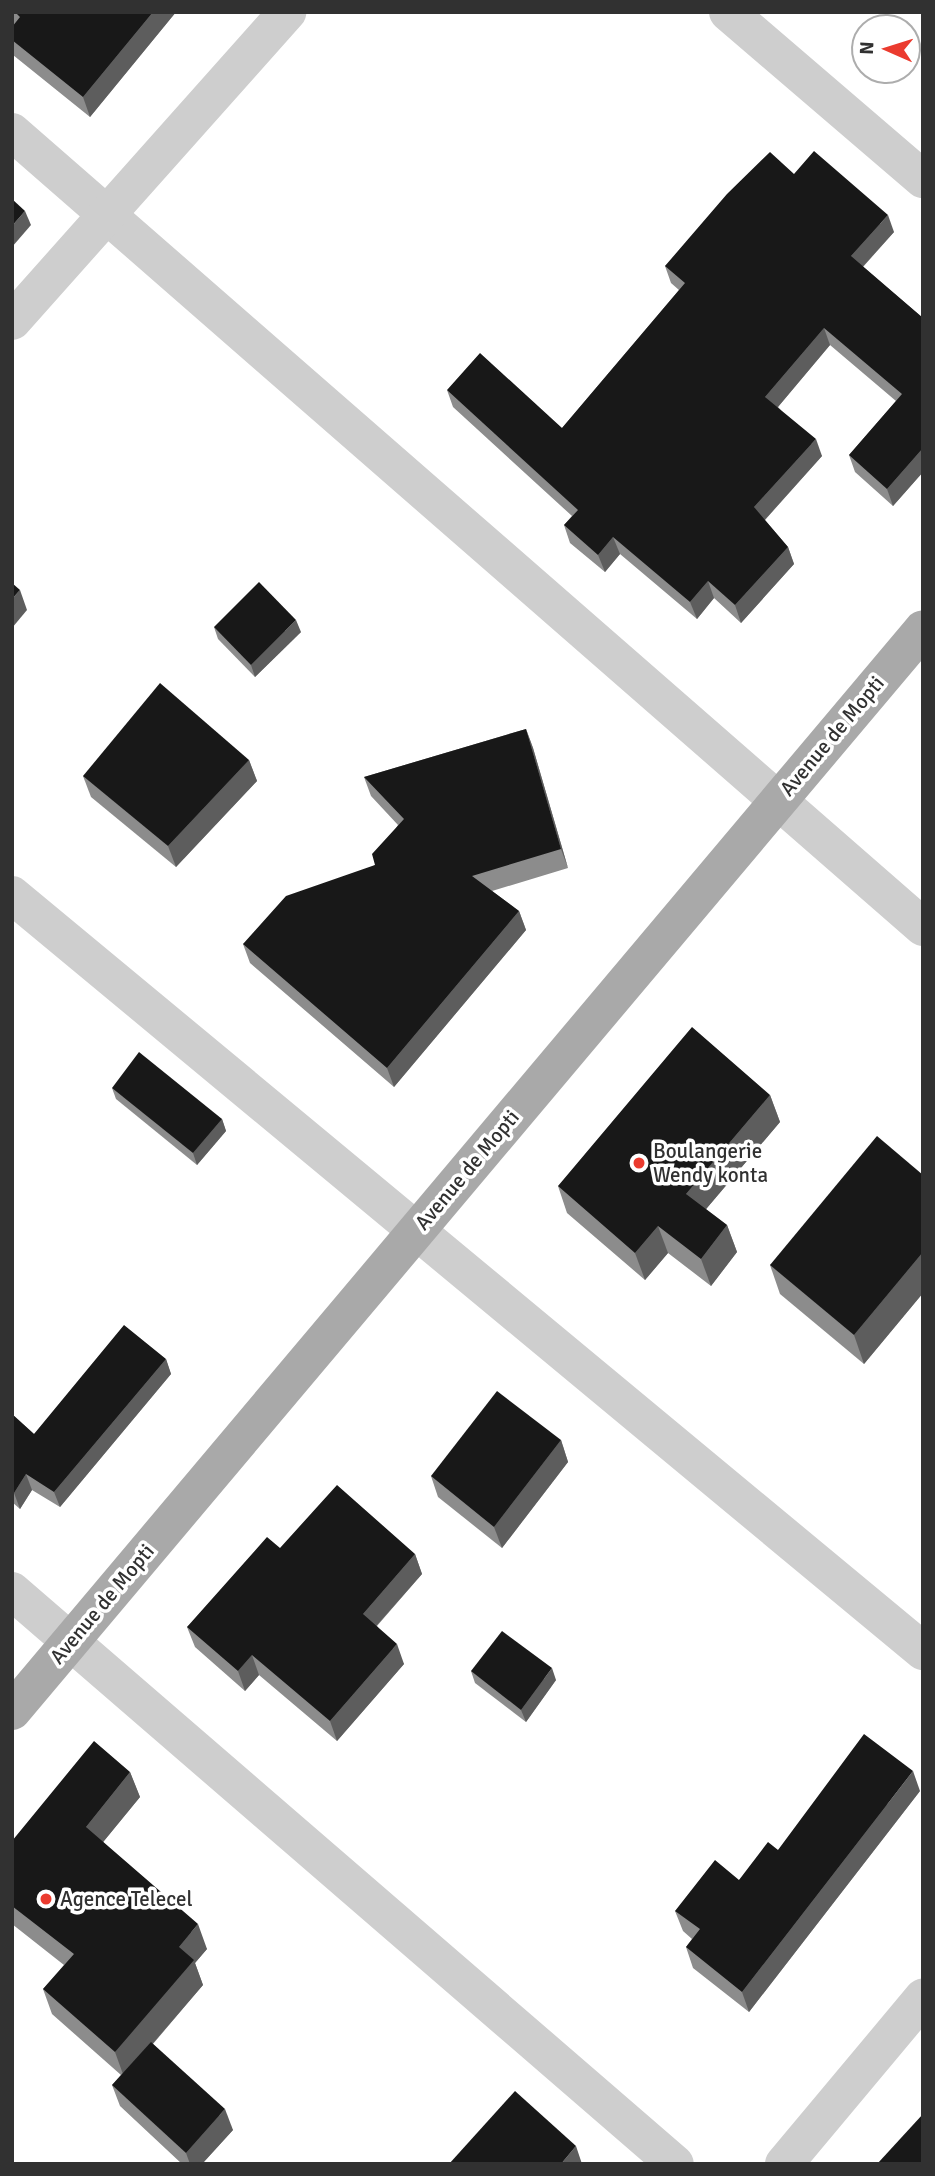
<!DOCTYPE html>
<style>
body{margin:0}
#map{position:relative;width:935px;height:2176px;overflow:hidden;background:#fff;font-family:Signika,sans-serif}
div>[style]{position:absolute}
.street>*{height:38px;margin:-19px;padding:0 19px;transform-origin:19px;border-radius:19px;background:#cecece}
.primary>*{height:38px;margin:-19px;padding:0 19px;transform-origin:19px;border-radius:19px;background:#a9a9a9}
.wall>*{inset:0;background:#8c8c8c}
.shaded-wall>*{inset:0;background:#5d5d5d}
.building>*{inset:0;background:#181818}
.dots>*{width:19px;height:19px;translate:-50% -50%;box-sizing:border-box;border:4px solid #fff;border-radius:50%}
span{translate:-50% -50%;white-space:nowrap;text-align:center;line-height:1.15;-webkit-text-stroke:7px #fff;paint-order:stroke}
.street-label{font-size:21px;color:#313131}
.poi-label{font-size:21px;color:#313131}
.left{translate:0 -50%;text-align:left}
.frame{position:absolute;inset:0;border:14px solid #313131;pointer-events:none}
.north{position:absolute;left:851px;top:14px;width:70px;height:70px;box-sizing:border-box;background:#fff;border:2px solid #adadad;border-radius:50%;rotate:273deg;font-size:19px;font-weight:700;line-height:28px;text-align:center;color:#313131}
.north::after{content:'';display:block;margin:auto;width:24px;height:32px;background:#eb3b2f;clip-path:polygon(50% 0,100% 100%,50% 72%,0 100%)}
</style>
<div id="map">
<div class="street">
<div style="left:728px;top:12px;width:257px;rotate:40.6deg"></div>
<div style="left:12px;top:132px;width:1209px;rotate:41.11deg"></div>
<div style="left:12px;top:321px;width:414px;rotate:-48.3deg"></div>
<div style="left:12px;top:895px;width:1184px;rotate:39.69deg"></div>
<div style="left:12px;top:1591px;width:876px;rotate:40.84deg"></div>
<div style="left:784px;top:2164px;width:217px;rotate:-50.1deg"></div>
</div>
<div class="primary">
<div style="left:12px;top:1711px;width:1414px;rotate:-49.9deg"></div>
</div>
<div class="wall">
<div style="clip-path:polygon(12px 12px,176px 12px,90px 117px,13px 55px,12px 27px,14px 25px,12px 24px)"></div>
<div style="clip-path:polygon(794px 174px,894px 232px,863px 267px,923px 318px,923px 472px,893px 506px,855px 472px,849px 455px,896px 401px,830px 345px,778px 407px,822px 456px,765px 520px,788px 547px,794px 564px,741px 623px,714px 598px,697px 619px,620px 554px,605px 572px,570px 543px,564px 525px,572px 516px,453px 407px,447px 390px,562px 428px,679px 290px,671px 283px,665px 266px)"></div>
<div style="clip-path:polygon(214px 627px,301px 632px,255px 677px,218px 639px)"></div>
<div style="clip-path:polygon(526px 729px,533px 748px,568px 868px,492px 891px,519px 911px,526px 930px,394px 1087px,250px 963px,243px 944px,375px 865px,398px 825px,371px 796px,364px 777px)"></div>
<div style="clip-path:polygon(249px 760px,257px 781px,176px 867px,91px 797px,83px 776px)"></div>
<div style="clip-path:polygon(112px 1088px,222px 1119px,226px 1131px,197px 1165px,116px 1099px)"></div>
<div style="clip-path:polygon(770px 1095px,780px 1122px,706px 1209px,727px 1225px,737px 1252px,711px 1286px,668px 1253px,645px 1280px,567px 1213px,558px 1186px)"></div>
<div style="clip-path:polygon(923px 1175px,923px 1293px,864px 1364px,780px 1294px,770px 1265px)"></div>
<div style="clip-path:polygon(166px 1359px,171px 1374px,60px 1507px,32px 1490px,20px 1509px,12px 1502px,12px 1414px,34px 1434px)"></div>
<div style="clip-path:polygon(561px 1440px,568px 1462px,502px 1548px,438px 1497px,431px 1476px)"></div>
<div style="clip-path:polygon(280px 1548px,415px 1554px,422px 1574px,377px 1626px,404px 1664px,337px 1741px,259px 1675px,245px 1691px,195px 1647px,187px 1627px)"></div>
<div style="clip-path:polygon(471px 1671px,556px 1680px,526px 1722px,475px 1683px)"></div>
<div style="clip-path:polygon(130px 1772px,140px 1797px,103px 1842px,207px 1949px,195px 1963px,203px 1985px,153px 2044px,233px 2130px,202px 2164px,182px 2164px,120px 2106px,112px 2085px,121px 2075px,52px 2014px,43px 1989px,64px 1965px,12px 1924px,12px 1841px)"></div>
<div style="clip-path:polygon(920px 1791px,749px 2012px,693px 1968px,686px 1947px,692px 1939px,683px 1931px,675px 1911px,739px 1880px,778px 1850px)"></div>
</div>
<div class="shaded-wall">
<div style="clip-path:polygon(153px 12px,176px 12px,90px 117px,83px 97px)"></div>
<div style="clip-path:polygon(25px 211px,31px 225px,12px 247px,12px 226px)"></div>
<div style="clip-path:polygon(888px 215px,894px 232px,857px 273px,851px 256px)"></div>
<div style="clip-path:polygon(824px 328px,830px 345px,772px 414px,765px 397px)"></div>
<div style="clip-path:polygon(816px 439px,822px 456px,761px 524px,754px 507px)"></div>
<div style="clip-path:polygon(923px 448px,923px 472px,893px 506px,887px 489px)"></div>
<div style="clip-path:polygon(613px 537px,620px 554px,605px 572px,598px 555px)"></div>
<div style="clip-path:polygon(788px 547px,794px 564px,741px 623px,735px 605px)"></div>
<div style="clip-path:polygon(708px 581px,714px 598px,697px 619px,690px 602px)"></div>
<div style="clip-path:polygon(20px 590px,27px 610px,12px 628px,12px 599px)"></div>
<div style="clip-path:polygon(296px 620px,301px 632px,255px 677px,251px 665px)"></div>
<div style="clip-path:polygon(526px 729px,533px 748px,568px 868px,561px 849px)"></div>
<div style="clip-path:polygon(249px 760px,257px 781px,176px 867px,168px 846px)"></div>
<div style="clip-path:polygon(519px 911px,526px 930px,394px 1087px,387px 1068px)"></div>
<div style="clip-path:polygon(770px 1095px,780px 1122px,696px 1221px,686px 1194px)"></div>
<div style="clip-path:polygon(222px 1119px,226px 1131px,197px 1165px,193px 1153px)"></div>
<div style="clip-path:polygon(727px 1225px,737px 1252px,711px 1286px,701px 1259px)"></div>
<div style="clip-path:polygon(658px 1226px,668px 1253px,645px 1280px,635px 1253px)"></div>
<div style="clip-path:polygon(923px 1252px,923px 1293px,864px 1364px,854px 1335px)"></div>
<div style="clip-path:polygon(166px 1359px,171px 1374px,60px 1507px,54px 1492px)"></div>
<div style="clip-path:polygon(561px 1440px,568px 1462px,502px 1548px,494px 1527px)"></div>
<div style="clip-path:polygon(26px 1474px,32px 1490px,20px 1509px,14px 1493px)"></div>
<div style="clip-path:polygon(415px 1554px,422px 1574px,370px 1633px,363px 1614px)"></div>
<div style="clip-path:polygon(397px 1644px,404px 1664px,337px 1741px,330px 1721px)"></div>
<div style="clip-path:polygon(252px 1655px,259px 1675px,245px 1691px,238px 1671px)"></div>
<div style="clip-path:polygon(552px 1668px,556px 1680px,526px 1722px,521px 1710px)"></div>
<div style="clip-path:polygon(913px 1771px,920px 1791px,749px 2012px,742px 1992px)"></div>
<div style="clip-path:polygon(130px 1772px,140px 1797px,95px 1852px,86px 1827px)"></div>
<div style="clip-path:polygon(198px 1924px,207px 1949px,195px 1963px,203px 1985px,124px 2077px,115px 2052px,179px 1947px)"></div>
<div style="clip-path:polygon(225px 2109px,233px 2130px,202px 2164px,190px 2164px,186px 2153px)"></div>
<div style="clip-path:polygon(576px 2146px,582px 2164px,561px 2164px)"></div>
</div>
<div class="building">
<div style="clip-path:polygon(15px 12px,153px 12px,83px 97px,12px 40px,12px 27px,20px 17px)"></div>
<div style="clip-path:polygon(814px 151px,888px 215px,851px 256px,923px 318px,923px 448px,887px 489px,849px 455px,902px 394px,824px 328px,765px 397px,816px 439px,754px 507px,788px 547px,735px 605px,708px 581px,690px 602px,613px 537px,598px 555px,564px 525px,578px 510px,447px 390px,480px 353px,562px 428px,685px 283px,665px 266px,727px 194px,770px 152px,794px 174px)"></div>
<div style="clip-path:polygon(12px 199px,25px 211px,12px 226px)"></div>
<div style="clip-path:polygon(259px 582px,296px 620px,251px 665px,214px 627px)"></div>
<div style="clip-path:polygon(12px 583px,20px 590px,12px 599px)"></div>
<div style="clip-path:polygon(160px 683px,249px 760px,168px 846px,83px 776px)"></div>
<div style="clip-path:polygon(526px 729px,561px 849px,472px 876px,519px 911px,387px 1068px,243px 944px,286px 896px,375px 865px,372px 854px,404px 819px,364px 777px)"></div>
<div style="clip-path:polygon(692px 1027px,770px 1095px,686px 1194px,727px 1225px,701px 1259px,658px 1226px,635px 1253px,558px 1186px)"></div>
<div style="clip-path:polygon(139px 1052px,222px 1119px,193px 1153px,112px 1088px)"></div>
<div style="clip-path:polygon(877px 1136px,923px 1175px,923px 1252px,854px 1335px,770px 1265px)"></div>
<div style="clip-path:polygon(124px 1325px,166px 1359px,54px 1492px,26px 1474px,14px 1493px,12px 1492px,12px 1414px,34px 1434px)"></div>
<div style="clip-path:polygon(497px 1391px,561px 1440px,494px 1527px,431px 1476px)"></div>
<div style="clip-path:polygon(337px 1485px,415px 1554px,363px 1614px,397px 1644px,330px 1721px,252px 1655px,238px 1671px,187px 1627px,267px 1537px,280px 1548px)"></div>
<div style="clip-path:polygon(502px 1631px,552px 1668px,521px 1710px,471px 1671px)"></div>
<div style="clip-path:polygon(864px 1734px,913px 1771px,742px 1992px,686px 1947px,700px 1929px,675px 1911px,715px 1860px,739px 1880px,768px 1842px,778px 1850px)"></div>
<div style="clip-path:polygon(94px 1741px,130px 1772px,86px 1827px,198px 1924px,179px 1947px,194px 1960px,115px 2052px,43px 1989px,74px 1954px,12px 1906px,12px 1841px)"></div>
<div style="clip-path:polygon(151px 2042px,225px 2109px,186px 2153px,112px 2085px)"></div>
<div style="clip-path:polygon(515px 2091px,576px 2146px,561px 2164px,449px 2164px)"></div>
<div style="clip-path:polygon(923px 2114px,923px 2164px,879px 2164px,878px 2163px)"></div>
</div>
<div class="dots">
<div style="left:639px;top:1163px;background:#eb3b2f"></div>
<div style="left:46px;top:1899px;background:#eb3b2f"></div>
</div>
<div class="street-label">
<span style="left:832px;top:736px;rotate:-50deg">Avenue de Mopti</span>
<span style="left:467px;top:1170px;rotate:-50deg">Avenue de Mopti</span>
<span style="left:102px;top:1604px;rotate:-50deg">Avenue de Mopti</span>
</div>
<div class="poi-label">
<span class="left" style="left:653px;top:1163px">Boulangerie<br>Wendy konta</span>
<span class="left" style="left:60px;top:1899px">Agence Telecel</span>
</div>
<div class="frame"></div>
<div class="north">N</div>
</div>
